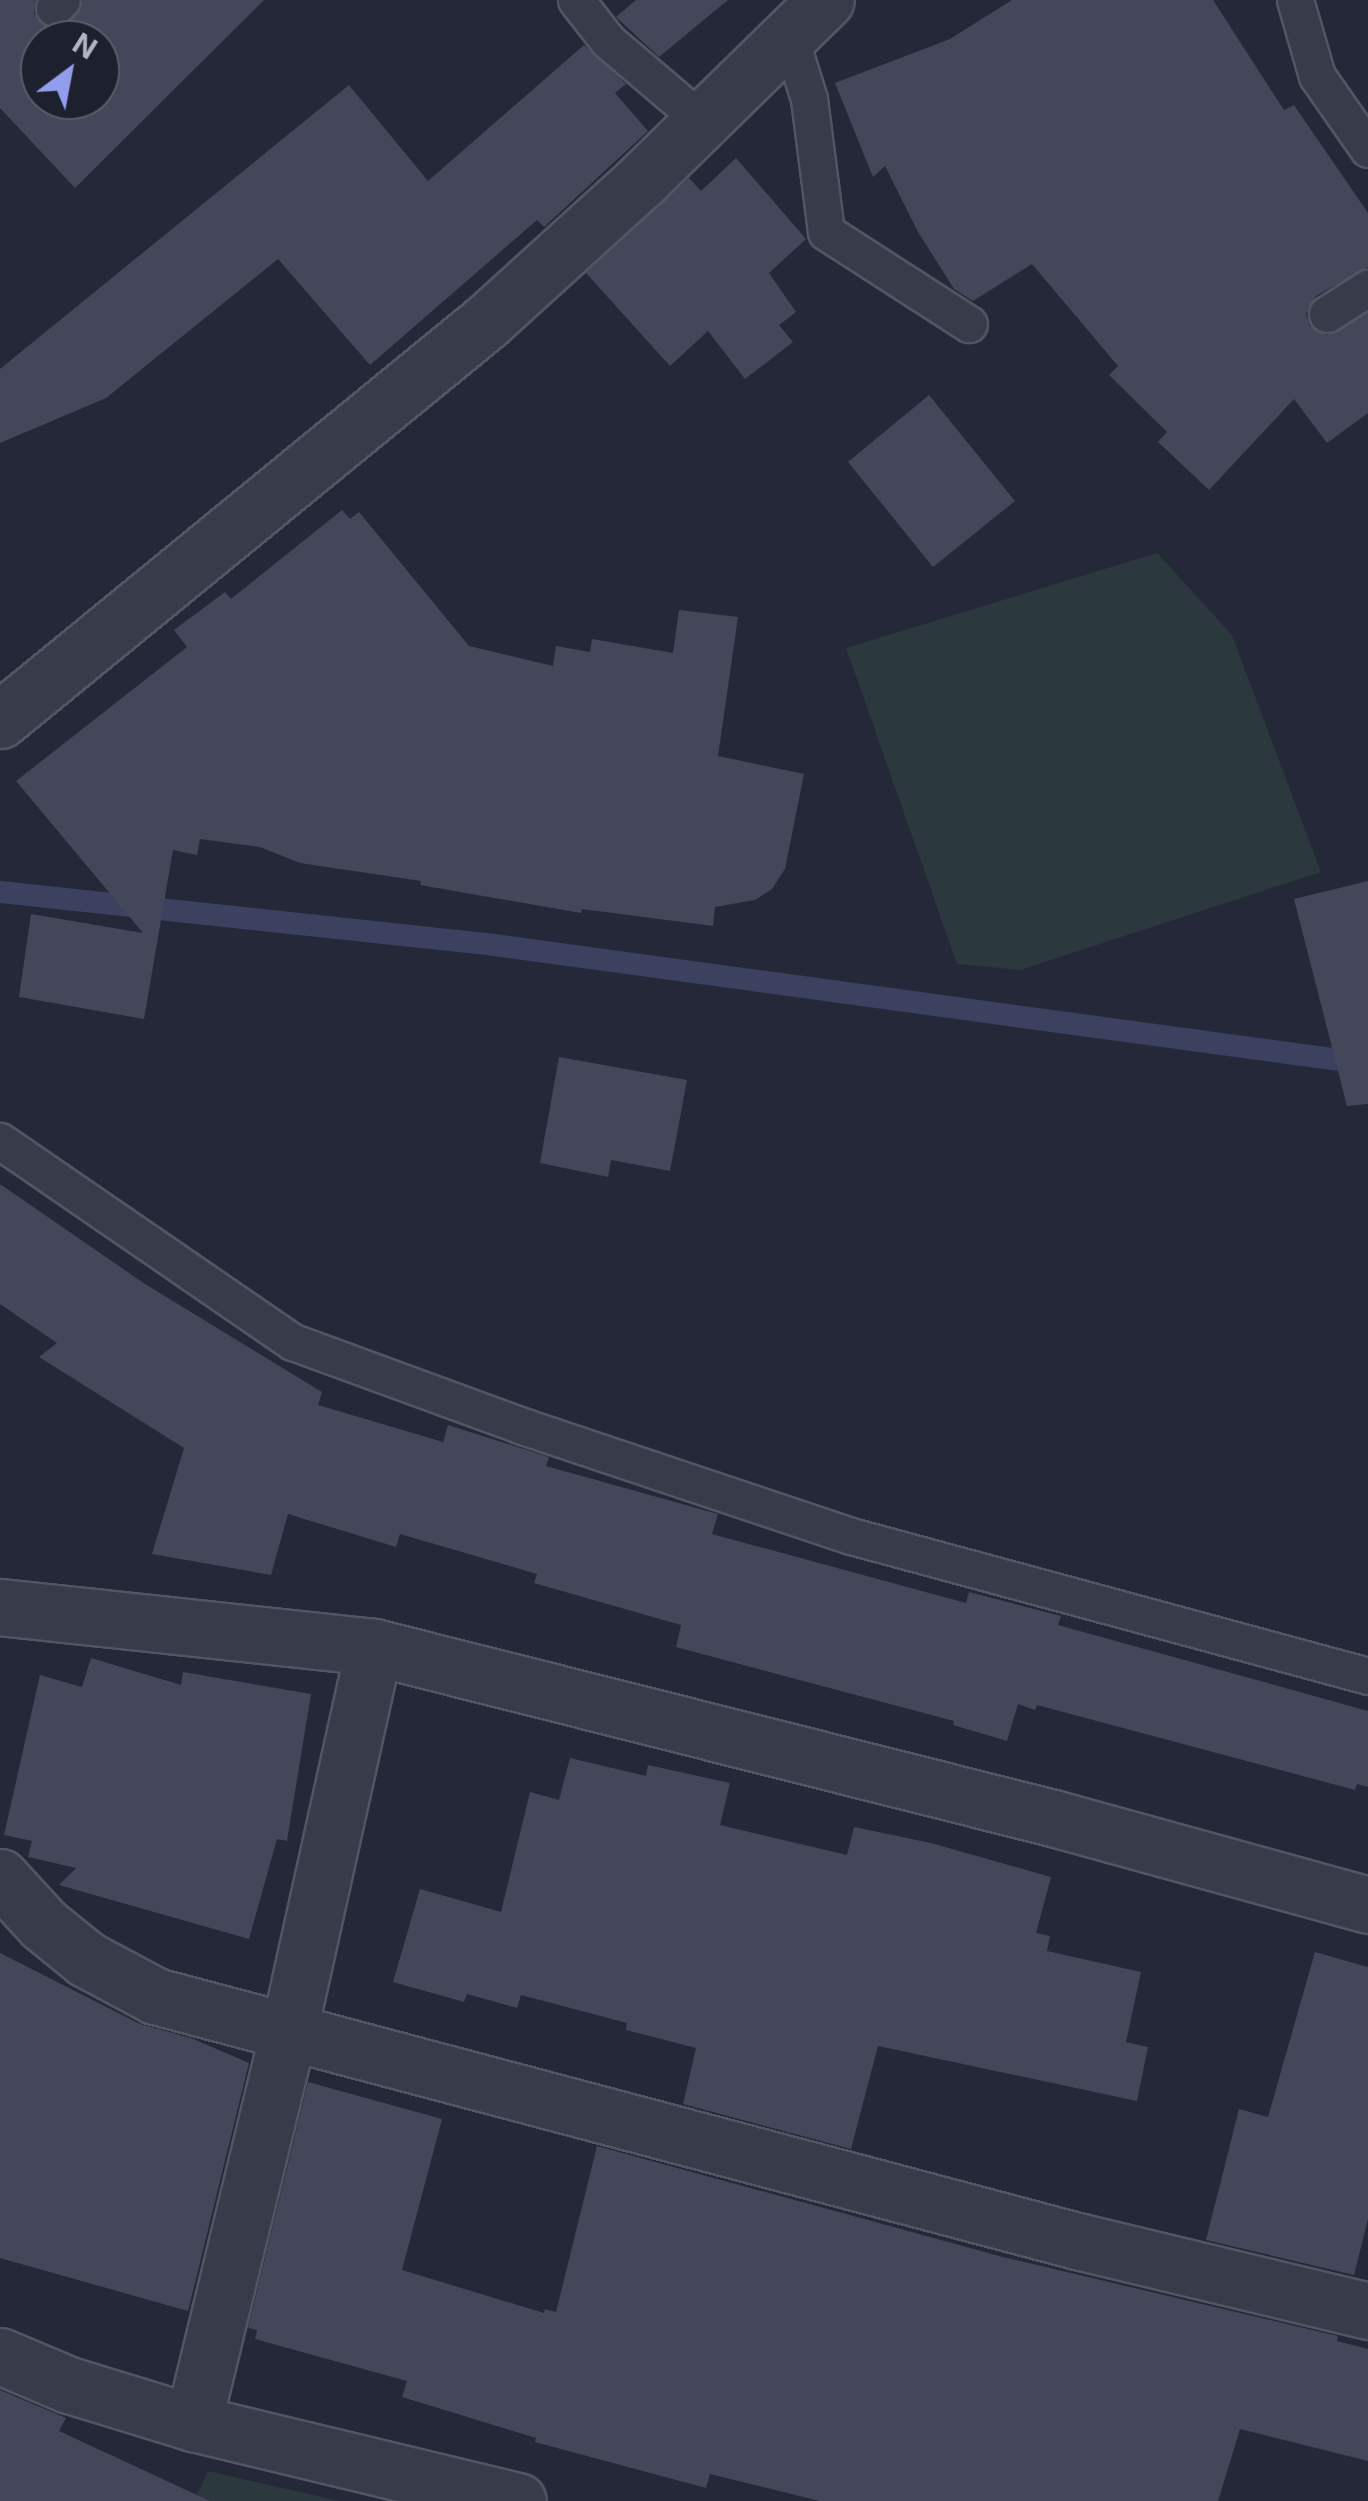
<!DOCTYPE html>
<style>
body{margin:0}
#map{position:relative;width:1368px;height:2501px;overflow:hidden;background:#252838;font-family:Inter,sans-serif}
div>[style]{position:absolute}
.green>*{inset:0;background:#2b383d}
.stream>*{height:22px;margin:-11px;padding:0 11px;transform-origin:11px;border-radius:11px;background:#3c415f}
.building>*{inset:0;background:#444759}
.roads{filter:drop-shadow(2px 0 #535563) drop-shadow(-2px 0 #535563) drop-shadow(0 2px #535563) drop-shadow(0 -2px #535563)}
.lane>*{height:35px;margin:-17.5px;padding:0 17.5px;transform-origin:17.5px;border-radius:17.5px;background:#383b49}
.street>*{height:55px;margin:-27.5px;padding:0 27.5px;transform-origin:27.5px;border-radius:27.5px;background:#383b49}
span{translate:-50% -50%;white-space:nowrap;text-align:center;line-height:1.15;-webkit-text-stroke:10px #1d202d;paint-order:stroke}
.north{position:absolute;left:20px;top:20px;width:100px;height:100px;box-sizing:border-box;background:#1d202d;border:2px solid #595c69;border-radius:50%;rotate:32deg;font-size:28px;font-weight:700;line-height:40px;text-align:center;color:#b3b5c4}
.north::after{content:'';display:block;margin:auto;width:35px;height:45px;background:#929deb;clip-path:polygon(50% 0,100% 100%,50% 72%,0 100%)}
</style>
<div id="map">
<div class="green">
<div style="clip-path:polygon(1157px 553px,1232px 635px,1321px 872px,1020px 970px,957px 964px,846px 648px)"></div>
<div style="clip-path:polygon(208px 2471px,340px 2501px,194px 2501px)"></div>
</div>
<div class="stream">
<div style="left:0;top:892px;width:497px;rotate:6.1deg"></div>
<div style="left:494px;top:945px;width:882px;rotate:7.75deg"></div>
</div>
<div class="building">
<div style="clip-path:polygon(evenodd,0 0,35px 0,34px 14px,49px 29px,69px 23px,83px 0,264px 0,75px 188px,0 108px,0 0,40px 40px,100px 40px,100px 100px,40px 100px,40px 40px)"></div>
<div style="clip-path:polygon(636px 0,728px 0,659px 57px,616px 17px)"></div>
<div style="clip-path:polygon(1012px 0,1213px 0,1284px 110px,1294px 105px,1368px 213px,1368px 267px,1316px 296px,1306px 314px,1310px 326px,1327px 335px,1368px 313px,1368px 413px,1327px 443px,1294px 399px,1209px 490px,1158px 442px,1167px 432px,1109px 375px,1118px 366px,1032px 264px,973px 301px,954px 289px,918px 232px,885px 166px,873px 177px,835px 83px,950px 39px)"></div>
<div style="clip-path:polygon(584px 45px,626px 84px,615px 93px,648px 131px,544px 227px,537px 220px,370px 365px,278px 259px,106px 398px,0 443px,0 369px,349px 85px,428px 181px)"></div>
<div style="clip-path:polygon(736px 158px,806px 239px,769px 273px,796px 312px,779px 325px,793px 342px,745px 379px,708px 331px,670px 366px,586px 273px,689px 178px,701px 191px)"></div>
<div style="clip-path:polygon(929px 395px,1015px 501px,933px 567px,848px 462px)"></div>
<div style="clip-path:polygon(342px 510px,350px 519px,359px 512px,469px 646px,553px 666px,556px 646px,590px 652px,592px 639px,673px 653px,679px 610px,738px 617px,718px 756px,804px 774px,785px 869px,772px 889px,755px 900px,715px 907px,713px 926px,582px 909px,581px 913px,420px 885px,421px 881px,300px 863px,260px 847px,200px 839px,197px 855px,173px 850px,144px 1019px,19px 997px,31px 914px,143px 933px,16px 781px,187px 647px,174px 630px,225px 592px,231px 599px)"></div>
<div style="clip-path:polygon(1368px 881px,1368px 1104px,1347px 1106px,1294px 899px)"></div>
<div style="clip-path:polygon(559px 1057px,687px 1080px,670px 1171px,611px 1160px,608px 1177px,540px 1163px)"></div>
<div style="clip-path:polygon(0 1184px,145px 1284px,322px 1392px,318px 1405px,443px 1442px,448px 1425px,549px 1457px,546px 1466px,718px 1514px,712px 1534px,966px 1603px,969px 1592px,1061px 1616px,1058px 1625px,1368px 1711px,1368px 1787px,1357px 1784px,1355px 1790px,1037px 1705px,1035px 1710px,1018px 1704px,1007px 1741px,953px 1725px,954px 1721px,676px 1647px,681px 1625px,534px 1583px,537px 1574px,400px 1534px,396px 1547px,288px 1514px,271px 1575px,152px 1554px,184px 1448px,39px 1357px,57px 1343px,0 1304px)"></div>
<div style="clip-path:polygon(91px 1658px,181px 1685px,183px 1672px,311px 1694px,287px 1841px,277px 1839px,249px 1939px,59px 1885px,76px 1868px,28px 1857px,32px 1841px,4px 1835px,40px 1675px,82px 1687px)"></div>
<div style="clip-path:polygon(570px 1758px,646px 1776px,648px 1765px,730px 1783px,720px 1825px,847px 1855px,854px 1827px,931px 1843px,1051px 1877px,1036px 1933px,1050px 1936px,1047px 1951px,1141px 1972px,1126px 2042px,1148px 2047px,1137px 2101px,878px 2046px,851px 2149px,683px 2104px,696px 2048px,626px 2030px,627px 2023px,521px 1995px,517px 2008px,467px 1994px,464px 2002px,393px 1982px,420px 1889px,501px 1912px,530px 1792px,559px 1800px)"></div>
<div style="clip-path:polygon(1315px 1952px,1368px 1967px,1368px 2219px,1354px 2275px,1206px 2240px,1239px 2109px,1268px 2117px)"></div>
<div style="clip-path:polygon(0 1953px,140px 2024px,191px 2038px,249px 2063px,188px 2311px,0 2258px)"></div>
<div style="clip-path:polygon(308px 2082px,442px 2119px,402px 2270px,544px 2313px,545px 2309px,556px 2312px,597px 2146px,1003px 2257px,1338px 2336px,1337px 2341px,1368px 2349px,1368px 2461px,1240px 2429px,1218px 2501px,820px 2501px,710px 2474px,706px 2488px,535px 2442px,536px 2438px,402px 2397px,407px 2381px,255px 2339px,257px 2330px,248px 2328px)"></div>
<div style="clip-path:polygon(0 2390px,66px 2418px,59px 2431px,210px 2501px,0 2501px)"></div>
</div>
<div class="roads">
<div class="lane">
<div style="left:576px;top:0;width:52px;rotate:52deg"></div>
<div style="left:608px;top:41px;width:123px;rotate:40.4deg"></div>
<div style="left:1295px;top:0;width:79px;rotate:73.9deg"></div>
<div style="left:1317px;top:76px;width:89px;rotate:55.1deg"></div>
<div style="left:54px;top:8px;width:11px;rotate:-45deg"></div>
<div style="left:789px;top:35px;width:67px;rotate:72.6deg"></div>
<div style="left:809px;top:99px;width:134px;rotate:82.7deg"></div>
<div style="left:826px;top:232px;width:170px;rotate:32.8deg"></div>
<div style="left:1327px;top:314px;width:49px;rotate:-32.4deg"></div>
<div style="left:0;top:1141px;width:355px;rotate:34.5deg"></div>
<div style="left:293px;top:1342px;width:244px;rotate:20.1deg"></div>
<div style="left:522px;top:1426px;width:347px;rotate:18.5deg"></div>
<div style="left:851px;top:1536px;width:536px;rotate:15.15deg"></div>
</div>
<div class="street">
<div style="left:0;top:720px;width:628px;rotate:-39.32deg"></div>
<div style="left:486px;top:322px;width:211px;rotate:-42.3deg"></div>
<div style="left:642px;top:180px;width:257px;rotate:-44.4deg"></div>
<div style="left:0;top:1607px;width:376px;rotate:6.1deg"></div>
<div style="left:374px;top:1647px;width:700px;rotate:14.14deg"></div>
<div style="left:1053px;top:1818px;width:327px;rotate:15.4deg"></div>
<div style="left:0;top:1877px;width:64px;rotate:47.5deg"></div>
<div style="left:43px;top:1924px;width:55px;rotate:39.1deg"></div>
<div style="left:86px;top:1959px;width:78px;rotate:28.2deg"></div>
<div style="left:155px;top:1996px;width:958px;rotate:14.88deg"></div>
<div style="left:1081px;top:2242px;width:295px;rotate:13.5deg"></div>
<div style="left:0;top:2356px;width:75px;rotate:22.8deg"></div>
<div style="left:69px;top:2385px;width:130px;rotate:17deg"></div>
<div style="left:193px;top:2423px;width:334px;rotate:13.5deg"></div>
<div style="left:193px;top:2423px;width:405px;rotate:-76.3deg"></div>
<div style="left:289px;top:2030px;width:392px;rotate:-77.5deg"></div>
</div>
</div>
<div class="north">N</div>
</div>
